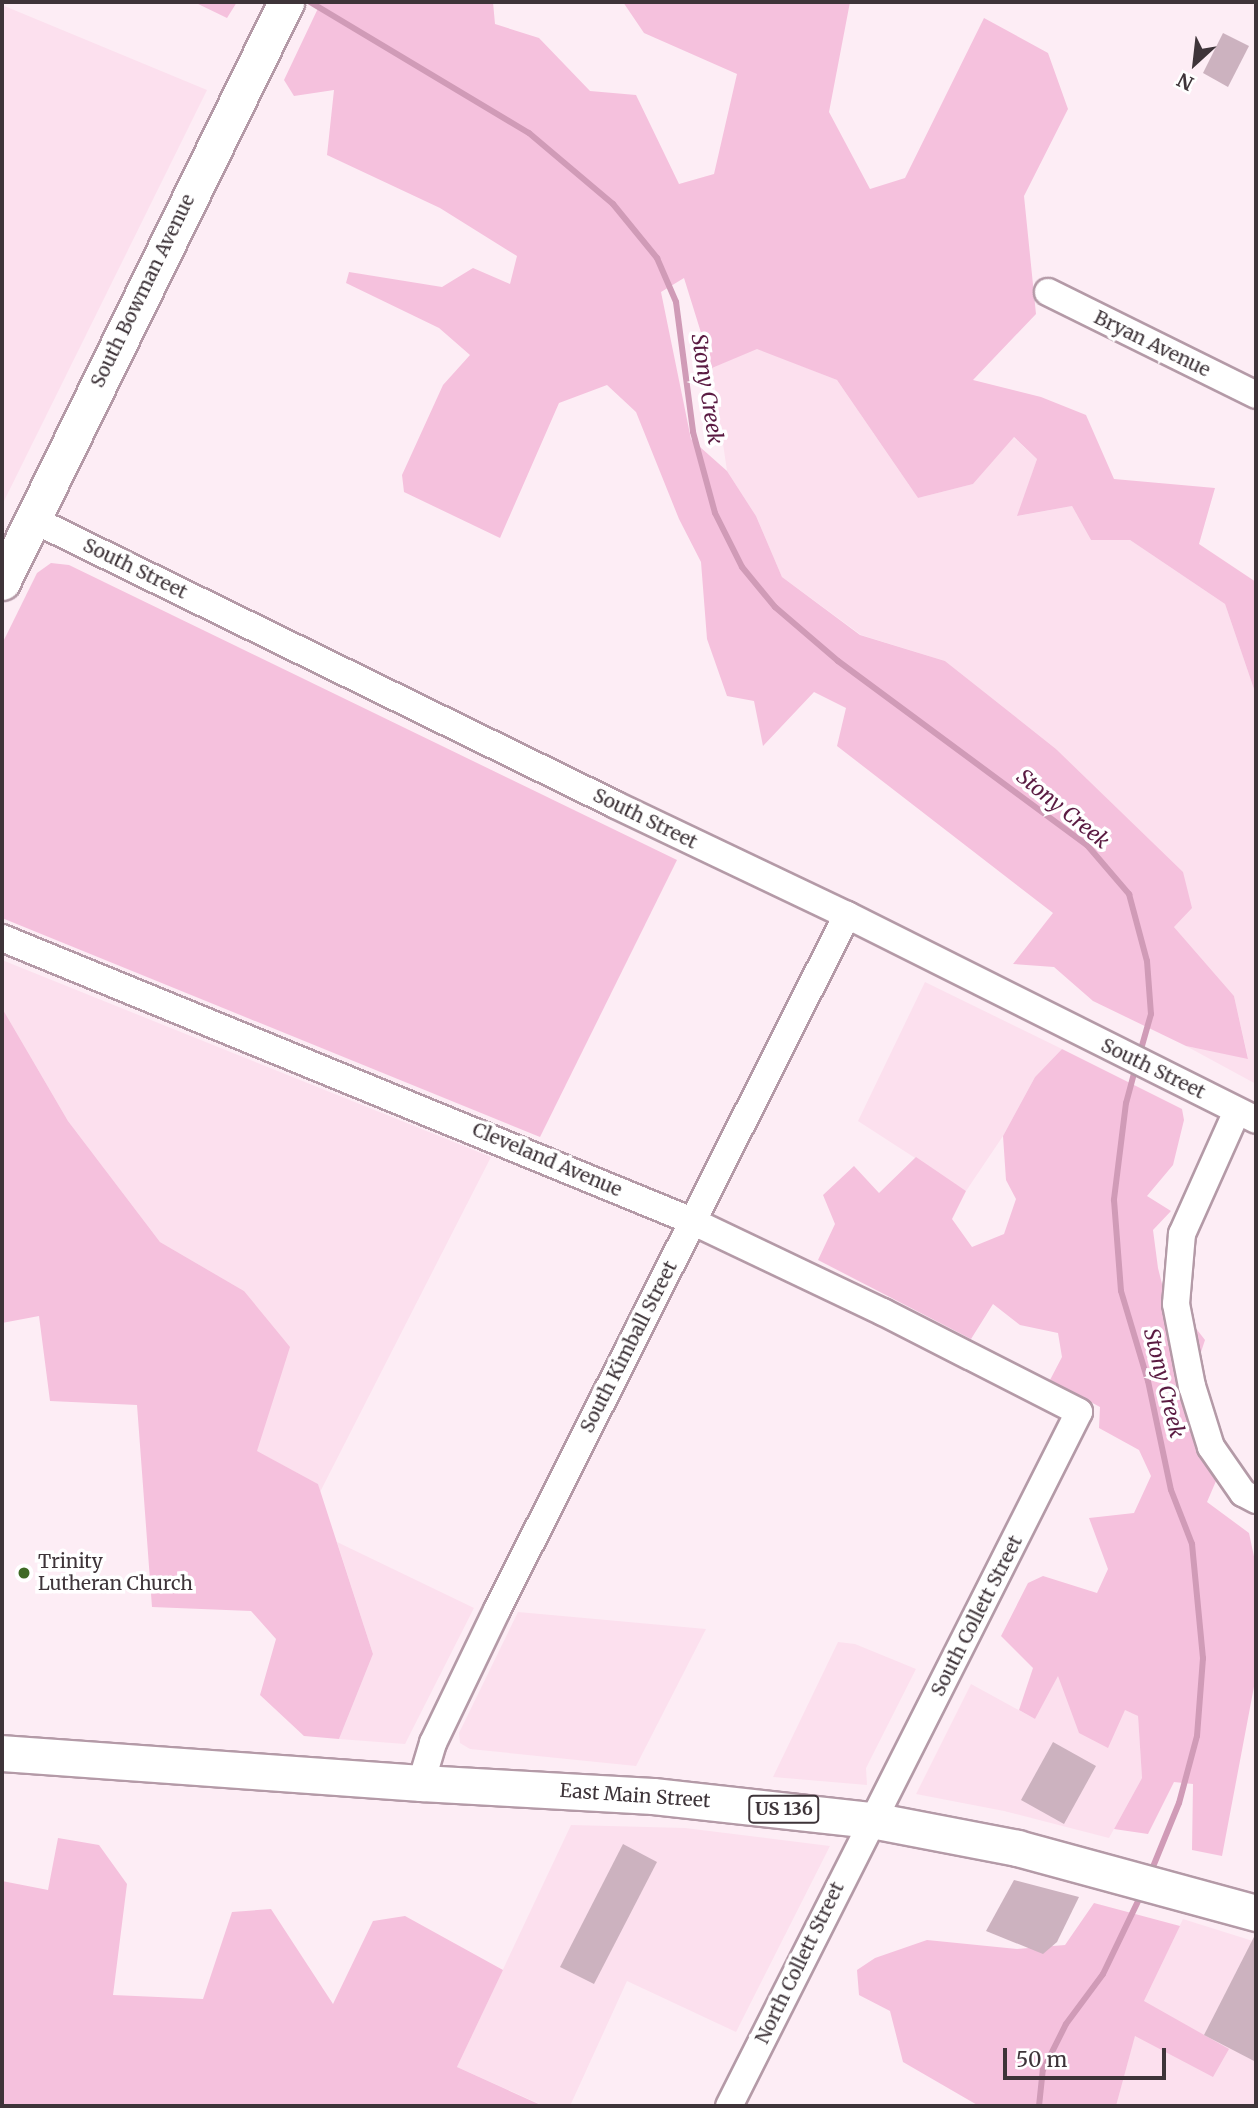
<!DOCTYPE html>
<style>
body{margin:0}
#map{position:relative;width:1258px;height:2108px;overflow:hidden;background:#fdedf5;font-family:Merriweather,serif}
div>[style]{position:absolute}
.built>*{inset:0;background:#fce0ee}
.green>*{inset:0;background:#f5c1dd}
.stream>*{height:6px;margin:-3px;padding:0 3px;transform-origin:3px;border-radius:3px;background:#d09bb7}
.building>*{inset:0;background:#ccb2bf}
.roads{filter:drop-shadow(2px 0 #b49aa7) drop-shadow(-2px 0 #b49aa7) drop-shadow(0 2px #b49aa7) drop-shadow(0 -2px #b49aa7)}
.minor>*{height:26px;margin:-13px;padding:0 13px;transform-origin:13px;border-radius:13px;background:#fff}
.major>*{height:35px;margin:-17.5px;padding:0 17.5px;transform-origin:17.5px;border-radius:17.5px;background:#fff}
.dots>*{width:19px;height:19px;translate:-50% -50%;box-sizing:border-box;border:4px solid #fff;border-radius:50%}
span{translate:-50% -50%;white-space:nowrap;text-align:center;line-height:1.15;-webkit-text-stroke:7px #fff;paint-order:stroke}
.shield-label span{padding:2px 5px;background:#fff;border:2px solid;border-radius:5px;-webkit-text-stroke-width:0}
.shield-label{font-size:18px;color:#3e3439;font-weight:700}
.street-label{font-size:19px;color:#3e3439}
.poi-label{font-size:19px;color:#3e3439}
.left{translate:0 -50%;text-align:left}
.water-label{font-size:21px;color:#5a1b42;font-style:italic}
.frame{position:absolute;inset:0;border:4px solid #3e3439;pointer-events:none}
.north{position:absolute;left:1160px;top:28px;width:70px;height:70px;-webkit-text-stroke:5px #fff;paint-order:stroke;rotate:207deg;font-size:19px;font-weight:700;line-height:28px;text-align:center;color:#3e3439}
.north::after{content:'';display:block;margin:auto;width:24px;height:32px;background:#3e3439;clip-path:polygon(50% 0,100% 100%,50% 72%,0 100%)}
.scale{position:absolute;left:1003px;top:2048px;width:163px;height:32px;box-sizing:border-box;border:4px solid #3e3439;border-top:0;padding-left:9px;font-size:21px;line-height:24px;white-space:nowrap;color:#3e3439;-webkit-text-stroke:5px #fff;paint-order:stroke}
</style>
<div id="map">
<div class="built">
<div style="clip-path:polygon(2px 5px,207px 90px,2px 505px)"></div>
<div style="clip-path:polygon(756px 348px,837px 380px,918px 498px,973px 484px,1013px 437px,1037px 459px,1018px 516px,1072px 506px,1091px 540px,1130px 540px,1225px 604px,1256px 695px,1256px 1084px,1186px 1046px,1248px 1058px,1234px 996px,1174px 927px,1182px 872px,1056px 749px,945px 661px,861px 635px,782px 577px,756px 516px,727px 471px,712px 368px)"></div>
<div style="clip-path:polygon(2px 960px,491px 1157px,320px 1492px,318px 1484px,256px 1451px,244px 1291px,160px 1242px,68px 1121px,2px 1008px)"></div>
<div style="clip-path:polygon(925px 982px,1062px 1049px,1035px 1077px,1003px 1136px,966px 1191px,858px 1121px)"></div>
<div style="clip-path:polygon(337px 1542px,474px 1608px,405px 1744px,339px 1739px,373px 1654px)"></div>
<div style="clip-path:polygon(518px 1612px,706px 1629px,636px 1766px,470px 1749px,460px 1743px,459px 1733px)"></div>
<div style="clip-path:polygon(838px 1642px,855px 1644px,916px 1669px,866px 1768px,867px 1785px,773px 1777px)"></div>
<div style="clip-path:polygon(1058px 1675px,1138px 1716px,1142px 1778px,1109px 1838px,1004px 1811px,916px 1794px,971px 1684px,1035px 1719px)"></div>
<div style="clip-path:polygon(571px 1825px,685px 1828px,830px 1846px,736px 2032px,627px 1981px,570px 2106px,544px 2106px,457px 2067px)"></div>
<div style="clip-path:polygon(1183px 1919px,1256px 1942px,1256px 2106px,1116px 2106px,1144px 2001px)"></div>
</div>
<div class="green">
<div style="clip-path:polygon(194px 2px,237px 2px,227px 18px)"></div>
<div style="clip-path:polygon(321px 2px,493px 2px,495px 24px,539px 38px,590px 91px,636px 95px,679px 184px,714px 174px,737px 74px,644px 33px,623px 2px,850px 2px,829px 112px,870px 189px,905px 178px,984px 18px,1048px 53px,1068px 109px,1024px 196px,1036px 314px,973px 380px,1041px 397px,1086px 415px,1114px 479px,1215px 488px,1199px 544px,1256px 582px,1256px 695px,1225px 604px,1130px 540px,1091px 540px,1072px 506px,1017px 516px,1037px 459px,1014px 437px,973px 484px,918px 498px,837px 380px,757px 349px,712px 368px,684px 278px,661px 292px,691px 439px,727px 471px,756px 516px,782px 577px,860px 635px,945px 661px,1056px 749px,1183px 872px,1192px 908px,1174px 927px,1234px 996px,1248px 1059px,1186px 1046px,1093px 1001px,1054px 967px,1013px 964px,1053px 913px,837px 746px,846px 708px,814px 692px,763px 746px,754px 701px,727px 696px,707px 639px,701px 562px,679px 519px,636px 412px,607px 385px,559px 403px,500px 538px,404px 492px,402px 475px,443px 385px,470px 355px,439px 328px,346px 283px,349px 272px,442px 287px,473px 268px,510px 284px,517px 256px,440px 208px,327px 155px,334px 90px,294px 96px,284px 80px)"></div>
<div style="clip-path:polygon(51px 563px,69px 565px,677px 860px,540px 1137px,2px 918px,2px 644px,37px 573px)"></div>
<div style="clip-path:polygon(2px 1008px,68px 1121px,160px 1242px,244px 1291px,290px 1347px,257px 1451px,318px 1484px,373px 1654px,339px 1739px,304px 1736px,260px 1695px,276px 1639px,251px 1611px,152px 1607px,137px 1405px,50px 1401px,39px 1316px,2px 1323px)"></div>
<div style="clip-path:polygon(1062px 1049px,1182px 1109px,1184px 1120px,1173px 1165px,1147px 1196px,1171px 1211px,1153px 1230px,1158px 1268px,1172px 1324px,1191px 1322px,1205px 1340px,1198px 1361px,1219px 1474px,1207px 1502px,1249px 1533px,1256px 1566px,1256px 1676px,1222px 1856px,1192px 1850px,1193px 1784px,1174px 1782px,1148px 1834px,1114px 1829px,1142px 1778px,1138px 1716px,1125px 1710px,1108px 1748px,1079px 1733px,1058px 1676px,1035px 1719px,1019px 1710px,1033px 1668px,1001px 1636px,1028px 1583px,1043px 1576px,1097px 1593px,1108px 1569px,1089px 1518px,1134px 1513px,1151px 1476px,1139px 1450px,1099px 1428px,1100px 1407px,1050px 1380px,1062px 1357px,1058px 1333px,1020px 1325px,993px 1304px,971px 1339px,818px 1260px,835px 1224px,823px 1195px,854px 1166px,879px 1193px,916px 1157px,966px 1191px,952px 1219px,972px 1247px,1004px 1234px,1016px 1199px,1006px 1180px,1003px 1136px,1035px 1077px)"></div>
<div style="clip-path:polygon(58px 1838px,99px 1845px,127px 1884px,113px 1995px,203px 1999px,232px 1912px,271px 1909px,333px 2004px,373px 1921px,405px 1916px,503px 1970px,457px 2067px,543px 2106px,2px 2106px,2px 1881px,48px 1890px)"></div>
<div style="clip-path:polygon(1094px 1903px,1180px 1926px,1144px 2001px,1229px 2049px,1213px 2077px,1135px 2036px,1116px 2106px,979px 2106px,903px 2062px,890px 2011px,859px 1995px,857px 1970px,875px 1958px,927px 1940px,1017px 1949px,1065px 1945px)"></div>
</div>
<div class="stream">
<div style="left:310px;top:2px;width:255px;rotate:30.9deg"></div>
<div style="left:529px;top:133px;width:110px;rotate:40.2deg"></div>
<div style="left:613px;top:204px;width:70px;rotate:50.8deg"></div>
<div style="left:657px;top:258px;width:48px;rotate:66.6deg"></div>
<div style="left:676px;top:302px;width:131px;rotate:82.5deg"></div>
<div style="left:693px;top:432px;width:84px;rotate:74.8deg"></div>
<div style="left:715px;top:513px;width:60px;rotate:63.4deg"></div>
<div style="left:742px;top:567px;width:52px;rotate:50.5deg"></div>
<div style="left:775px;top:607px;width:83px;rotate:40.6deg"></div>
<div style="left:838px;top:661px;width:310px;rotate:36.5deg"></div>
<div style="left:1087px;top:845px;width:65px;rotate:49.4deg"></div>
<div style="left:1129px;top:894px;width:69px;rotate:75deg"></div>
<div style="left:1147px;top:961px;width:53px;rotate:85.7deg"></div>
<div style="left:1151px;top:1014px;width:44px;rotate:105.9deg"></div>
<div style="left:1136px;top:1066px;width:38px;rotate:105deg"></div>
<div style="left:1126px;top:1103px;width:98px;rotate:97.1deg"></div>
<div style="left:1114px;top:1200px;width:91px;rotate:85.6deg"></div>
<div style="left:1121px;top:1291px;width:94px;rotate:73.3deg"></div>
<div style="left:1148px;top:1381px;width:111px;rotate:78.1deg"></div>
<div style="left:1171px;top:1490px;width:58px;rotate:68.7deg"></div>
<div style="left:1192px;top:1544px;width:115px;rotate:84.5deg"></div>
<div style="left:1203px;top:1658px;width:78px;rotate:94.4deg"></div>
<div style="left:1197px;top:1736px;width:69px;rotate:105deg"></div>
<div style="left:1179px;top:1803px;width:77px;rotate:112.2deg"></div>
<div style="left:1039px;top:2106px;width:36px;rotate:-84deg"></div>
<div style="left:1043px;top:2070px;width:51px;rotate:-63.4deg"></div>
<div style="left:1066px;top:2024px;width:62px;rotate:-53.5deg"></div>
<div style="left:1103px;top:1974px;width:90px;rotate:-64.3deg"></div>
</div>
<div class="building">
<div style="clip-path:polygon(1223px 33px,1249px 46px,1228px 87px,1203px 73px)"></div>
<div style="clip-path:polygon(1053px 1742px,1096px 1766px,1064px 1824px,1021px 1800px)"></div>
<div style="clip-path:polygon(623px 1844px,657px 1862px,594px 1984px,560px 1967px)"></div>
<div style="clip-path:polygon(1014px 1880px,1079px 1897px,1057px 1942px,1043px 1954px,986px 1931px)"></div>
<div style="clip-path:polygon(1256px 1933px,1256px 2062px,1204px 2035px)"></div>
</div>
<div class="roads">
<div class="minor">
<div style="left:1048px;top:292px;width:232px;rotate:26.3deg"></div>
<div style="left:32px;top:519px;width:650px;rotate:26.09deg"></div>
<div style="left:616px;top:805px;width:256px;rotate:25.5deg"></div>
<div style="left:847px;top:915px;width:457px;rotate:26.6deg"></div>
<div style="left:2px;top:938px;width:746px;rotate:22.3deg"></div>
<div style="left:692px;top:1221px;width:212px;rotate:25.5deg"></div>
<div style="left:883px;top:1312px;width:220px;rotate:27deg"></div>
<div style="left:1079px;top:1412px;width:777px;rotate:116.76deg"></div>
<div style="left:1237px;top:1111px;width:135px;rotate:114.1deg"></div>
<div style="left:1182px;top:1234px;width:70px;rotate:94.9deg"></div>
<div style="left:1176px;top:1304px;width:84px;rotate:79deg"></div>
<div style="left:1192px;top:1386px;width:64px;rotate:72.7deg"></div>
<div style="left:1211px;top:1447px;width:56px;rotate:55.2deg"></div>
<div style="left:1243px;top:1493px;width:15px;rotate:28deg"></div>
<div style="left:421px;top:1783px;width:42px;rotate:-73.3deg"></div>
<div style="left:433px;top:1743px;width:148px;rotate:-64.3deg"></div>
<div style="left:497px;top:1610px;width:778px;rotate:-63.27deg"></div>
</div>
<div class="major">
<div style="left:2px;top:582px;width:646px;rotate:-63.91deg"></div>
<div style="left:2px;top:1753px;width:420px;rotate:4.1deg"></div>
<div style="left:421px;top:1783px;width:232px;rotate:3.2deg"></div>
<div style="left:653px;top:1796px;width:220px;rotate:6.3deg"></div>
<div style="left:872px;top:1820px;width:148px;rotate:10.9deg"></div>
<div style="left:1017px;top:1848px;width:248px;rotate:15.2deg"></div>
</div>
</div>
<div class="dots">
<div style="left:24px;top:1573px;background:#3f6925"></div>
</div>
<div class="shield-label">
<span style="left:784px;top:1809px">US 136</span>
</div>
<div class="street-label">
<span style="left:143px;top:291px;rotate:-64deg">South Bowman Avenue</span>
<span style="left:1152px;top:344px;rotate:26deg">Bryan Avenue</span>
<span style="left:135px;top:569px;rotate:26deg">South Street</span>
<span style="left:645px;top:819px;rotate:26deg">South Street</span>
<span style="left:1153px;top:1069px;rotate:26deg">South Street</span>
<span style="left:547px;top:1160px;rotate:23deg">Cleveland Avenue</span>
<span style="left:629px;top:1347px;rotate:-63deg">South Kimball Street</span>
<span style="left:977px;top:1616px;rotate:-63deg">South Collett Street</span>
<span style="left:635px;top:1796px;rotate:4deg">East Main Street</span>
<span style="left:800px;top:1963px;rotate:-64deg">North Collett Street</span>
</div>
<div class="poi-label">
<span class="left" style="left:38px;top:1573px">Trinity<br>Lutheran Church</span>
</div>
<div class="water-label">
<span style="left:707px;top:389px;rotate:81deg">Stony Creek</span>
<span style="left:1063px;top:809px;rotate:39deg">Stony Creek</span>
<span style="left:1164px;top:1383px;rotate:76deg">Stony Creek</span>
</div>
<div class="frame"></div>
<div class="north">N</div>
<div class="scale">50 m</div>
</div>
